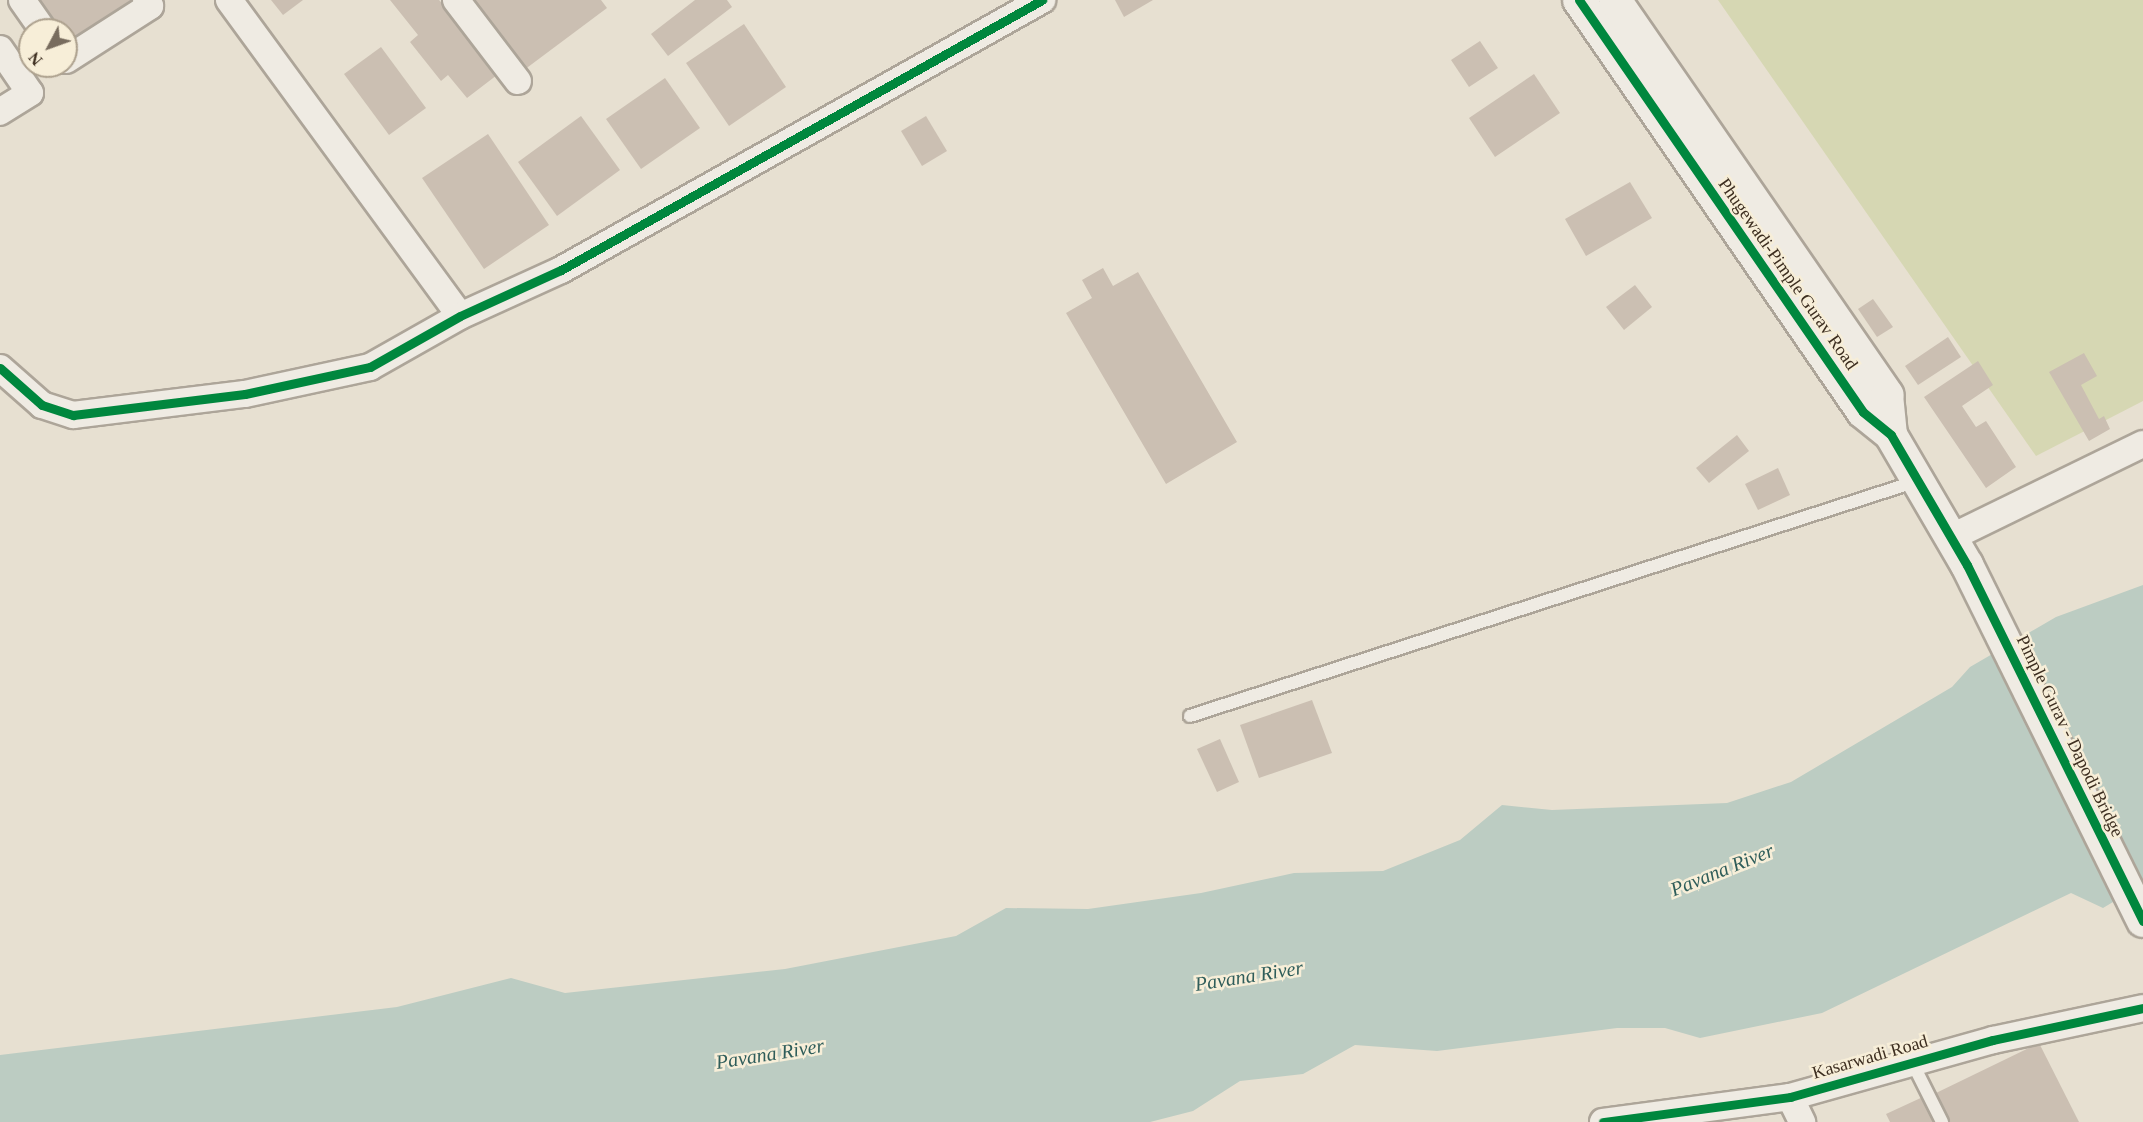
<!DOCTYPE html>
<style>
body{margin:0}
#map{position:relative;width:2143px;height:1122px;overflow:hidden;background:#e7e0d1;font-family:Georgia,serif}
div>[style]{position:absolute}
.green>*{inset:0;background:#d6d7b3}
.water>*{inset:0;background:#bcccc2}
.building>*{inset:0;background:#cbbfb2}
.roads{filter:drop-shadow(2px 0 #ada599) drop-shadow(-2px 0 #ada599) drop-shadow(0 2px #ada599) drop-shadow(0 -2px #ada599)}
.service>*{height:12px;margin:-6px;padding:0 6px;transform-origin:6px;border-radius:6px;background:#efebe3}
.minor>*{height:26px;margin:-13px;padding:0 13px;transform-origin:13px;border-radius:13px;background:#efebe3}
.tertiary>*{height:32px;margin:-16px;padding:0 16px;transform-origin:16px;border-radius:16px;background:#efebe3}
.cycleway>*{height:9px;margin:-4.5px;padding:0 4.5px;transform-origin:4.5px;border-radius:4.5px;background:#00873e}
span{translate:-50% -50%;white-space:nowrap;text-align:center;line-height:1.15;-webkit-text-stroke:5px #f7eed8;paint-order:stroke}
.street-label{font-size:18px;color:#3d2e20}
.water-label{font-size:20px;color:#2f5d5a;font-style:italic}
.north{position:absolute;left:18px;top:18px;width:60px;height:60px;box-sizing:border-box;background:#f7eed8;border:2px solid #ada18e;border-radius:50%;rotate:229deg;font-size:16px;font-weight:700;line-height:24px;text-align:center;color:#3d2e20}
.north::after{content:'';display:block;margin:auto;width:21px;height:27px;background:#786c5e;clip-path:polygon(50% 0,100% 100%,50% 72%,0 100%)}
</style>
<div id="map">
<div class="green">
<div style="clip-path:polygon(1718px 0,2143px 0,2143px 401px,2036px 456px)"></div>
</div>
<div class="water">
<div style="clip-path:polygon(2143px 585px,2143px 884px,2103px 908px,2071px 893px,1822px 1013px,1700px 1038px,1665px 1028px,1617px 1028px,1437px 1051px,1355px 1045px,1303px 1074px,1240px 1081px,1193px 1111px,1150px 1122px,0 1122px,0 1055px,397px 1007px,511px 978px,565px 993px,785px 969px,956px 936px,1006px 908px,1088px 909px,1201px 893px,1294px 873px,1383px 871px,1460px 840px,1502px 805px,1552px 810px,1727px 803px,1791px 782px,1952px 687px,1970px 667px,2056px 617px)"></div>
</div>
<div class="building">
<div style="clip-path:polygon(35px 0,131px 0,66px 46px,66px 30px,56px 30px)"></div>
<div style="clip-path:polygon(271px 0,303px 0,283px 15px)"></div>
<div style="clip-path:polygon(390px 0,439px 0,478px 41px,474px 44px,497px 75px,467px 98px,448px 75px,441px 81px,410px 42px,418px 35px)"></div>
<div style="clip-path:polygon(471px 0,601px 0,607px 8px,524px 70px)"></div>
<div style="clip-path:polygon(695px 0,727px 0,732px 7px,668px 56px,651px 34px)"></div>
<div style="clip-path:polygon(1115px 0,1153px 0,1124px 17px)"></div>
<div style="clip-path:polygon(744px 24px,786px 87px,729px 126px,686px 63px)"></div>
<div style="clip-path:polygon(1480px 41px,1498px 68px,1469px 87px,1451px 60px)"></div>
<div style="clip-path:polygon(381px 47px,426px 108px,389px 135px,344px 74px)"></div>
<div style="clip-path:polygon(1534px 74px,1560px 113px,1495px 157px,1469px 118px)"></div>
<div style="clip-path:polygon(665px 78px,700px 128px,641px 169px,606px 119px)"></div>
<div style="clip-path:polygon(581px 116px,620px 170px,557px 216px,518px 162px)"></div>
<div style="clip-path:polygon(926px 116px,947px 151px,922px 166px,901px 131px)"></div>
<div style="clip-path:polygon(488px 134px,549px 225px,484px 269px,422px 178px)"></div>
<div style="clip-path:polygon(1630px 182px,1652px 218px,1586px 256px,1565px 219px)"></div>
<div style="clip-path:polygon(1103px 268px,1113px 286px,1138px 272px,1237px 442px,1166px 484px,1066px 313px,1092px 298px,1082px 280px)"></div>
<div style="clip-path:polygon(1635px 285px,1652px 307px,1624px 330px,1606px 307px)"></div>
<div style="clip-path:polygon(1873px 299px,1893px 327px,1877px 337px,1858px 309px)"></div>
<div style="clip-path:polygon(1948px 337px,1961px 357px,1918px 385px,1905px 366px)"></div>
<div style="clip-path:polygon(2084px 353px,2097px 376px,2081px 385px,2099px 419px,2104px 416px,2110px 429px,2089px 441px,2049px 372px)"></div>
<div style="clip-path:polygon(1978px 361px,1993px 385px,1962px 406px,1976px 427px,1986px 421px,2016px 467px,1986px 488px,1924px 397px)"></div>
<div style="clip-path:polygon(1737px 435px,1749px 451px,1709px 483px,1696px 468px)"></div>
<div style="clip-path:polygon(1778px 468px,1790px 495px,1758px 510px,1745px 484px)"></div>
<div style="clip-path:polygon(1312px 700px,1332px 753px,1259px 778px,1240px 725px)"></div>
<div style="clip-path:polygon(1220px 739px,1239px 782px,1217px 792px,1197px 749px)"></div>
<div style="clip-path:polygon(2039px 1043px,2079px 1122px,1950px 1122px,1936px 1093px)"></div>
<div style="clip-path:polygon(1925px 1096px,1937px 1122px,1890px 1122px,1886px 1114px)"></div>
</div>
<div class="roads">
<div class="service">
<div style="left:1190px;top:716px;width:764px;rotate:-17.91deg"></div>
<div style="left:1912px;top:1062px;width:67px;rotate:63.4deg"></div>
</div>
<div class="minor">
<div style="left:22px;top:0;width:37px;rotate:55deg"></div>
<div style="left:229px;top:0;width:391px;rotate:53.8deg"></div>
<div style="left:456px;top:0;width:102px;rotate:52.6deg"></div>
<div style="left:0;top:49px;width:53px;rotate:55.7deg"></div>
<div style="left:30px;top:93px;width:36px;rotate:148deg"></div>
<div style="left:66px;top:60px;width:100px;rotate:-32.7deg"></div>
<div style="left:150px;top:6px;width:7px;rotate:-124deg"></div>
<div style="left:0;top:368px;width:56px;rotate:41.4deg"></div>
<div style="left:42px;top:405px;width:33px;rotate:18deg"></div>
<div style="left:73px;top:415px;width:173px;rotate:-7deg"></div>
<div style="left:245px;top:394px;width:128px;rotate:-12.2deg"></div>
<div style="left:370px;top:367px;width:103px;rotate:-29.5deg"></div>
<div style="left:460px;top:316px;width:111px;rotate:-24.5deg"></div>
<div style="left:561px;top:270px;width:552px;rotate:-29.31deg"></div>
<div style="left:1952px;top:537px;width:212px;rotate:-26deg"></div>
<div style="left:1790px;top:1097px;width:28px;rotate:64deg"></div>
<div style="left:1603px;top:1122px;width:189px;rotate:-7.6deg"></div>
<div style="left:1790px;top:1097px;width:211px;rotate:-15.7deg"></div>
<div style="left:1993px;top:1040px;width:153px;rotate:-12deg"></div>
</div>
<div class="tertiary">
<div style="left:1579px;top:0;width:500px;rotate:55.42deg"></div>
<div style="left:1863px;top:412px;width:36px;rotate:39deg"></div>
<div style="left:1891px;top:435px;width:151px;rotate:59.7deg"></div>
<div style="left:1967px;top:565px;width:397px;rotate:63.7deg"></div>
<div style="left:1615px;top:0;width:480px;rotate:55.4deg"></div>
<div style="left:1887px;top:395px;width:40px;rotate:84.3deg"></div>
</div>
</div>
<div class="cycleway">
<div style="left:1579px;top:0;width:500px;rotate:55.42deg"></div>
<div style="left:1863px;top:412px;width:36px;rotate:39deg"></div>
<div style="left:1891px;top:435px;width:151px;rotate:59.7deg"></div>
<div style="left:1967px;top:565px;width:397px;rotate:63.7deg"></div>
<div style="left:0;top:368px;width:56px;rotate:41.4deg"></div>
<div style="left:42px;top:405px;width:33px;rotate:18deg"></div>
<div style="left:73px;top:415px;width:173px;rotate:-7deg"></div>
<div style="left:245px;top:394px;width:128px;rotate:-12.2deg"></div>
<div style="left:370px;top:367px;width:103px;rotate:-29.5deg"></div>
<div style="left:460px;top:316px;width:111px;rotate:-24.5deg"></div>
<div style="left:561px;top:270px;width:552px;rotate:-29.31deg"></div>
<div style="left:1603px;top:1122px;width:189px;rotate:-7.6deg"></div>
<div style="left:1790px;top:1097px;width:211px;rotate:-15.7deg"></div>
<div style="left:1993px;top:1040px;width:153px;rotate:-12deg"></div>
</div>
<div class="street-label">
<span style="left:1788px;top:274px;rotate:55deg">Phugewadi-Pimple Gurav Road</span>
<span style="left:2070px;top:736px;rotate:64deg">Pimple Gurav - Dapodi Bridge</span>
<span style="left:1870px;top:1057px;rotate:-16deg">Kasarwadi Road</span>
</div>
<div class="water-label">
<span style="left:1722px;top:870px;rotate:-22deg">Pavana River</span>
<span style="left:1249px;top:976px;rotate:-9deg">Pavana River</span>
<span style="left:770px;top:1054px;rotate:-9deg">Pavana River</span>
</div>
<div class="north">N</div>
</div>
